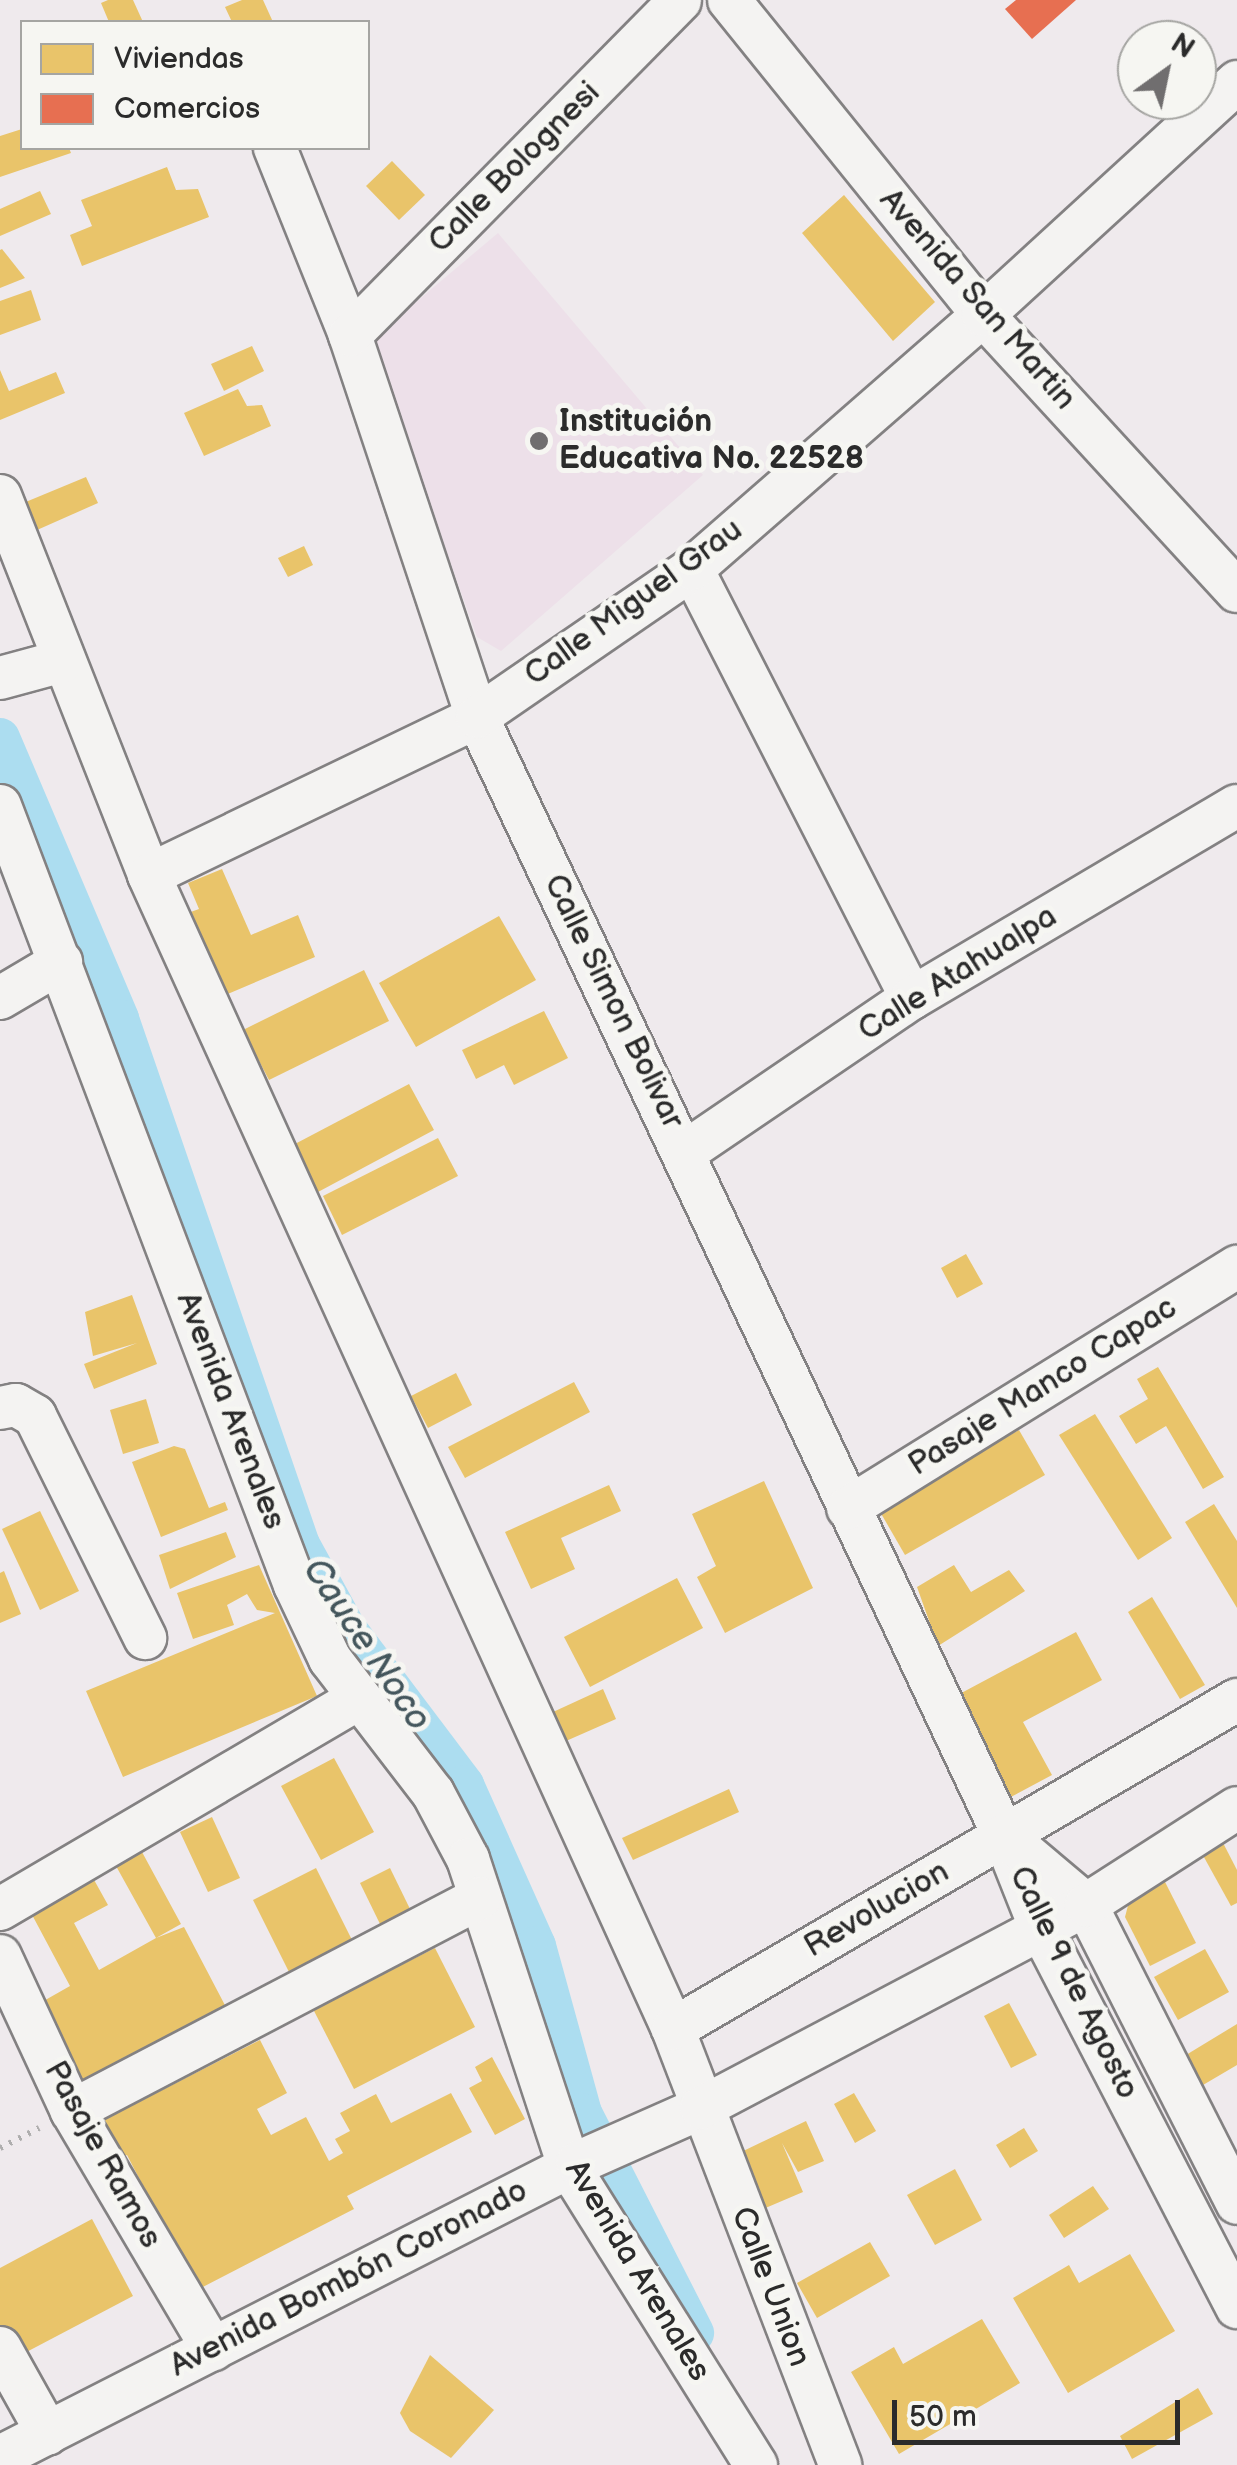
<!DOCTYPE html>
<meta charset="utf-8">
<style>
body{margin:0}
#map{position:relative;width:1237px;height:2465px;overflow:hidden;background:#efeaed;font-family:"Balsamiq Sans",sans-serif}
div>[style]{position:absolute}
.built>*{inset:0;background:#ede0e9}
.homes>*{inset:0;background:#e9c46a}
.shops>*{inset:0;background:#e76f51}
.canal>*{height:40px;margin:-20px;padding:0 20px;transform-origin:20px;border-radius:20px;background:#acddf0}
.path>*{height:6px;margin-top:-3px;transform-origin:0;background:repeating-linear-gradient(90deg,#afaeae 0 2.5px,transparent 0 10.5px)}
.roads{filter:drop-shadow(2px 0 #838182) drop-shadow(-2px 0 #838182) drop-shadow(0 2px #838182) drop-shadow(0 -2px #838182)}
.minor>*{height:42px;margin:-21px;padding:0 21px;transform-origin:21px;border-radius:21px;background:#f4f3f2}
.dots>*{width:28px;height:28px;translate:-50% -50%;box-sizing:border-box;border:5px solid #f6f6f2;border-radius:50%}
span{translate:-50% -50%;white-space:nowrap;text-align:center;line-height:1.15;-webkit-text-stroke:10px #f6f6f2;paint-order:stroke}
.street-label{font-size:32px;color:#2b2b2b}
.poi-label{font-size:32px;color:#2b2b2b;font-weight:700}
.left{translate:0 -50%;text-align:left}
.water-label{font-size:35px;color:#44565c;font-style:italic}
.legend{position:absolute;left:20px;top:20px;width:350px;height:130px;box-sizing:border-box;background:#f6f6f2;border:2px solid #a5a5a2;margin:0;padding:12px 18px;list-style:none;font-size:30px;color:#2b2b2b}
.legend li{display:flex;align-items:center;gap:20px;height:50px}
.legend b{width:50px;border:2px solid #a5a5a2}
.north{position:absolute;left:1117px;top:20px;width:100px;height:100px;box-sizing:border-box;background:#f6f6f2;border:2px solid #a5a5a2;border-radius:50%;rotate:33deg;font-size:28px;font-weight:700;line-height:40px;text-align:center;color:#2b2b2b}
.north::after{content:'';display:block;margin:auto;width:35px;height:45px;background:#706e6f;clip-path:polygon(50% 0,100% 100%,50% 72%,0 100%)}
.scale{position:absolute;left:892px;top:2400px;width:288px;height:45px;box-sizing:border-box;border:5px solid #2b2b2b;border-top:0;padding-left:12px;font-size:30px;line-height:35px;white-space:nowrap;color:#2b2b2b;-webkit-text-stroke:8px #f6f6f2;paint-order:stroke}
</style>
<div id="map">
<div class="built">
<div style="clip-path:polygon(498px 233px,703px 475px,501px 651px,477px 637px,371px 340px)"></div>
</div>
<div class="homes">
<div style="clip-path:polygon(108px 0,133px 0,143px 22px,109px 22px,101px 3px)"></div>
<div style="clip-path:polygon(242px 0,263px 0,273px 22px,232px 22px,225px 7px)"></div>
<div style="clip-path:polygon(22px 129px,22px 148px,69px 148px,71px 153px,0 177px,0 136px)"></div>
<div style="clip-path:polygon(392px 161px,425px 195px,399px 220px,366px 186px)"></div>
<div style="clip-path:polygon(167px 167px,176px 190px,198px 189px,209px 217px,82px 266px,70px 235px,92px 226px,81px 200px)"></div>
<div style="clip-path:polygon(40px 191px,51px 214px,0 236px,0 209px)"></div>
<div style="clip-path:polygon(844px 195px,935px 302px,893px 341px,802px 233px)"></div>
<div style="clip-path:polygon(2px 249px,25px 278px,0 288px,0 250px)"></div>
<div style="clip-path:polygon(31px 290px,41px 320px,0 335px,0 301px)"></div>
<div style="clip-path:polygon(252px 346px,264px 371px,224px 391px,211px 364px)"></div>
<div style="clip-path:polygon(0 370px,9px 391px,56px 372px,65px 393px,0 420px)"></div>
<div style="clip-path:polygon(238px 389px,247px 406px,262px 405px,271px 426px,204px 456px,184px 413px)"></div>
<div style="clip-path:polygon(86px 477px,98px 503px,28px 534px,16px 506px)"></div>
<div style="clip-path:polygon(304px 546px,313px 565px,288px 577px,278px 558px)"></div>
<div style="clip-path:polygon(222px 869px,251px 935px,298px 915px,315px 957px,223px 996px,188px 913px,199px 909px,188px 883px)"></div>
<div style="clip-path:polygon(499px 916px,536px 980px,416px 1047px,379px 983px)"></div>
<div style="clip-path:polygon(364px 970px,389px 1021px,269px 1080px,243px 1030px)"></div>
<div style="clip-path:polygon(544px 1011px,568px 1058px,514px 1085px,504px 1065px,476px 1079px,462px 1050px)"></div>
<div style="clip-path:polygon(409px 1084px,434px 1130px,318px 1192px,293px 1145px)"></div>
<div style="clip-path:polygon(438px 1138px,458px 1176px,342px 1235px,323px 1196px)"></div>
<div style="clip-path:polygon(966px 1254px,983px 1284px,957px 1298px,941px 1268px)"></div>
<div style="clip-path:polygon(132px 1295px,157px 1364px,94px 1389px,84px 1364px,137px 1343px,93px 1356px,85px 1312px)"></div>
<div style="clip-path:polygon(1158px 1367px,1224px 1477px,1203px 1489px,1166px 1426px,1136px 1444px,1119px 1416px,1148px 1399px,1137px 1379px)"></div>
<div style="clip-path:polygon(456px 1373px,472px 1405px,428px 1428px,411px 1396px)"></div>
<div style="clip-path:polygon(574px 1382px,590px 1412px,465px 1478px,448px 1447px)"></div>
<div style="clip-path:polygon(146px 1399px,159px 1443px,123px 1454px,110px 1410px)"></div>
<div style="clip-path:polygon(1095px 1414px,1172px 1538px,1138px 1560px,1059px 1435px)"></div>
<div style="clip-path:polygon(1019px 1430px,1045px 1475px,905px 1555px,879px 1510px)"></div>
<div style="clip-path:polygon(174px 1446px,185px 1449px,209px 1508px,225px 1502px,228px 1510px,161px 1537px,132px 1462px)"></div>
<div style="clip-path:polygon(764px 1481px,813px 1588px,725px 1633px,697px 1577px,716px 1566px,692px 1514px)"></div>
<div style="clip-path:polygon(609px 1485px,621px 1511px,561px 1538px,575px 1569px,531px 1589px,505px 1532px)"></div>
<div style="clip-path:polygon(1214px 1504px,1237px 1541px,1237px 1608px,1185px 1522px)"></div>
<div style="clip-path:polygon(40px 1511px,79px 1591px,40px 1610px,2px 1529px)"></div>
<div style="clip-path:polygon(226px 1532px,236px 1557px,170px 1589px,159px 1555px)"></div>
<div style="clip-path:polygon(259px 1565px,317px 1696px,123px 1777px,86px 1691px,275px 1613px,257px 1610px,247px 1594px,227px 1605px,234px 1625px,193px 1639px,177px 1593px)"></div>
<div style="clip-path:polygon(954px 1565px,971px 1592px,1009px 1570px,1025px 1591px,938px 1646px,917px 1587px)"></div>
<div style="clip-path:polygon(4px 1571px,21px 1614px,0 1623px,0 1573px)"></div>
<div style="clip-path:polygon(677px 1578px,703px 1628px,590px 1687px,564px 1637px)"></div>
<div style="clip-path:polygon(1152px 1597px,1205px 1685px,1180px 1699px,1128px 1612px)"></div>
<div style="clip-path:polygon(1076px 1632px,1102px 1680px,1023px 1722px,1052px 1775px,1007px 1799px,952px 1698px)"></div>
<div style="clip-path:polygon(603px 1689px,616px 1719px,566px 1741px,553px 1712px)"></div>
<div style="clip-path:polygon(334px 1758px,374px 1832px,321px 1860px,281px 1786px)"></div>
<div style="clip-path:polygon(729px 1789px,739px 1812px,633px 1860px,622px 1838px)"></div>
<div style="clip-path:polygon(212px 1817px,240px 1878px,208px 1892px,180px 1832px)"></div>
<div style="clip-path:polygon(1221px 1839px,1237px 1870px,1237px 1903px,1231px 1906px,1200px 1850px)"></div>
<div style="clip-path:polygon(142px 1852px,181px 1924px,156px 1938px,184px 1927px,228px 2011px,77px 2090px,33px 2007px,70px 1986px,30px 1911px,93px 1878px,108px 1905px,74px 1923px,99px 1970px,156px 1938px,116px 1866px)"></div>
<div style="clip-path:polygon(316px 1868px,353px 1942px,290px 1974px,253px 1900px)"></div>
<div style="clip-path:polygon(390px 1868px,411px 1911px,381px 1926px,360px 1883px)"></div>
<div style="clip-path:polygon(1163px 1878px,1196px 1943px,1150px 1966px,1125px 1917px,1131px 1894px)"></div>
<div style="clip-path:polygon(435px 1948px,475px 2027px,354px 2089px,313px 2009px)"></div>
<div style="clip-path:polygon(1205px 1949px,1229px 1992px,1178px 2020px,1154px 1977px)"></div>
<div style="clip-path:polygon(1009px 2003px,1037px 2055px,1011px 2068px,984px 2016px)"></div>
<div style="clip-path:polygon(1237px 2024px,1237px 2065px,1203px 2085px,1186px 2055px)"></div>
<div style="clip-path:polygon(260px 2040px,287px 2093px,257px 2109px,271px 2135px,306px 2117px,329px 2161px,343px 2153px,335px 2139px,350px 2131px,340px 2113px,376px 2094px,391px 2123px,451px 2093px,472px 2132px,347px 2196px,354px 2209px,197px 2290px,127px 2155px,106px 2166px,86px 2129px)"></div>
<div style="clip-path:polygon(492px 2057px,525px 2119px,495px 2135px,469px 2088px,482px 2081px,475px 2067px)"></div>
<div style="clip-path:polygon(854px 2093px,876px 2131px,855px 2143px,834px 2104px)"></div>
<div style="clip-path:polygon(806px 2121px,824px 2161px,798px 2172px,782px 2143px,803px 2192px,761px 2210px,737px 2154px)"></div>
<div style="clip-path:polygon(1024px 2128px,1038px 2151px,1010px 2168px,996px 2145px)"></div>
<div style="clip-path:polygon(955px 2169px,982px 2220px,935px 2245px,907px 2195px)"></div>
<div style="clip-path:polygon(1093px 2186px,1109px 2209px,1064px 2238px,1049px 2215px)"></div>
<div style="clip-path:polygon(92px 2219px,133px 2296px,17px 2357px,0 2326px,0 2268px)"></div>
<div style="clip-path:polygon(870px 2242px,890px 2276px,817px 2318px,797px 2283px)"></div>
<div style="clip-path:polygon(1130px 2254px,1175px 2331px,1068px 2393px,1013px 2298px,1069px 2265px,1079px 2283px)"></div>
<div style="clip-path:polygon(982px 2319px,1020px 2383px,899px 2454px,851px 2372px,894px 2347px,903px 2364px)"></div>
<div style="clip-path:polygon(430px 2355px,494px 2410px,451px 2458px,410px 2431px,400px 2413px)"></div>
<div style="clip-path:polygon(1198px 2388px,1213px 2414px,1132px 2459px,1120px 2436px)"></div>
</div>
<div class="shops">
<div style="clip-path:polygon(1016px 0,1076px 0,1032px 39px,1005px 9px)"></div>
</div>
<div class="canal">
<div style="left:0;top:738px;width:305px;rotate:67deg"></div>
<div style="left:119px;top:1019px;width:556px;rotate:71.01deg"></div>
<div style="left:300px;top:1545px;width:94px;rotate:61.2deg"></div>
<div style="left:345px;top:1627px;width:198px;rotate:53deg"></div>
<div style="left:464px;top:1785px;width:176px;rotate:65.9deg"></div>
<div style="left:536px;top:1946px;width:173px;rotate:74.6deg"></div>
<div style="left:582px;top:2113px;width:247px;rotate:63deg"></div>
</div>
<div class="path">
<div style="left:0;top:2148px;width:44px;rotate:-27.1deg"></div>
</div>
<div class="roads">
<div class="minor">
<div style="left:729px;top:0;width:405px;rotate:51.1deg"></div>
<div style="left:983px;top:315px;width:375px;rotate:47.4deg"></div>
<div style="left:275px;top:148px;width:201px;rotate:68.1deg"></div>
<div style="left:350px;top:335px;width:403px;rotate:71.6deg"></div>
<div style="left:477px;top:717px;width:1237px;rotate:64.78deg"></div>
<div style="left:1004px;top:1836px;width:100px;rotate:68.3deg"></div>
<div style="left:1041px;top:1929px;width:426px;rotate:62.6deg"></div>
<div style="left:350px;top:335px;width:470px;rotate:-45.4deg"></div>
<div style="left:0;top:496px;width:407px;rotate:68.5deg"></div>
<div style="left:149px;top:875px;width:1267px;rotate:65.58deg"></div>
<div style="left:673px;top:2029px;width:467px;rotate:69deg"></div>
<div style="left:692px;top:569px;width:482px;rotate:62.9deg"></div>
<div style="left:0;top:678px;width:65px;rotate:-15.1deg"></div>
<div style="left:0;top:806px;width:833px;rotate:69.26deg"></div>
<div style="left:295px;top:1585px;width:82px;rotate:64.7deg"></div>
<div style="left:330px;top:1659px;width:169px;rotate:52.5deg"></div>
<div style="left:433px;top:1793px;width:75px;rotate:62.1deg"></div>
<div style="left:468px;top:1859px;width:324px;rotate:71.8deg"></div>
<div style="left:569px;top:2167px;width:352px;rotate:57.9deg"></div>
<div style="left:149px;top:875px;width:364px;rotate:-25.7deg"></div>
<div style="left:477px;top:717px;width:261px;rotate:-34.5deg"></div>
<div style="left:692px;top:569px;width:386px;rotate:-41.1deg"></div>
<div style="left:983px;top:315px;width:345px;rotate:-42.5deg"></div>
<div style="left:0;top:998px;width:71px;rotate:-30.5deg"></div>
<div style="left:685px;top:1152px;width:274px;rotate:-34.2deg"></div>
<div style="left:912px;top:998px;width:377px;rotate:-30.6deg"></div>
<div style="left:0;top:1408px;width:16px;rotate:-11deg"></div>
<div style="left:16px;top:1405px;width:22px;rotate:30deg"></div>
<div style="left:35px;top:1416px;width:248px;rotate:63.6deg"></div>
<div style="left:848px;top:1508px;width:458px;rotate:-31.8deg"></div>
<div style="left:1008px;top:1839px;width:102px;rotate:40.2deg"></div>
<div style="left:1086px;top:1905px;width:334px;rotate:63.1deg"></div>
<div style="left:0;top:1909px;width:417px;rotate:-30.4deg"></div>
<div style="left:0;top:1956px;width:171px;rotate:65.1deg"></div>
<div style="left:72px;top:2111px;width:277px;rotate:59.4deg"></div>
<div style="left:673px;top:2029px;width:653px;rotate:-30.26deg"></div>
<div style="left:72px;top:2111px;width:460px;rotate:-27.6deg"></div>
<div style="left:0;top:2348px;width:98px;rotate:60.8deg"></div>
<div style="left:0;top:2457px;width:648px;rotate:-27deg"></div>
<div style="left:577px;top:2163px;width:136px;rotate:-23.9deg"></div>
<div style="left:701px;top:2108px;width:435px;rotate:-27.8deg"></div>
<div style="left:1086px;top:1905px;width:179px;rotate:-32.7deg"></div>
</div>
</div>
<div class="dots">
<div style="left:539px;top:441px;background:#706e6f"></div>
</div>
<div class="street-label">
<span style="left:515px;top:168px;rotate:-45deg">Calle Bolognesi</span>
<span style="left:977px;top:300px;rotate:49deg">Avenida San Martin</span>
<span style="left:634px;top:603px;rotate:-36deg">Calle Miguel Grau</span>
<span style="left:958px;top:974px;rotate:-32deg">Calle Atahualpa</span>
<span style="left:613px;top:1002px;rotate:64deg">Calle Simon Bolivar</span>
<span style="left:1043px;top:1387px;rotate:-32deg">Pasaje Manco Capac</span>
<span style="left:230px;top:1411px;rotate:69deg">Avenida Arenales</span>
<span style="left:877px;top:1910px;rotate:-30deg">Revolucion</span>
<span style="left:1073px;top:1983px;rotate:64deg">Calle 9 de Agosto</span>
<span style="left:102px;top:2155px;rotate:61deg">Pasaje Ramos</span>
<span style="left:637px;top:2271px;rotate:59deg">Avenida Arenales</span>
<span style="left:349px;top:2279px;rotate:-27deg">Avenida Bombón Coronado</span>
<span style="left:770px;top:2287px;rotate:69deg">Calle Union</span>
</div>
<div class="poi-label">
<span class="left" style="left:559px;top:441px">Institución<br>Educativa No. 22528</span>
</div>
<div class="water-label">
<span style="left:366px;top:1645px;rotate:56deg">Cauce Noco</span>
</div>
<ul class="legend">
<li><b style="height:28px;background:#e9c46a"></b>Viviendas</li>
<li><b style="height:28px;background:#e76f51"></b>Comercios</li>
</ul>
<div class="north">N</div>
<div class="scale">50 m</div>
</div>
